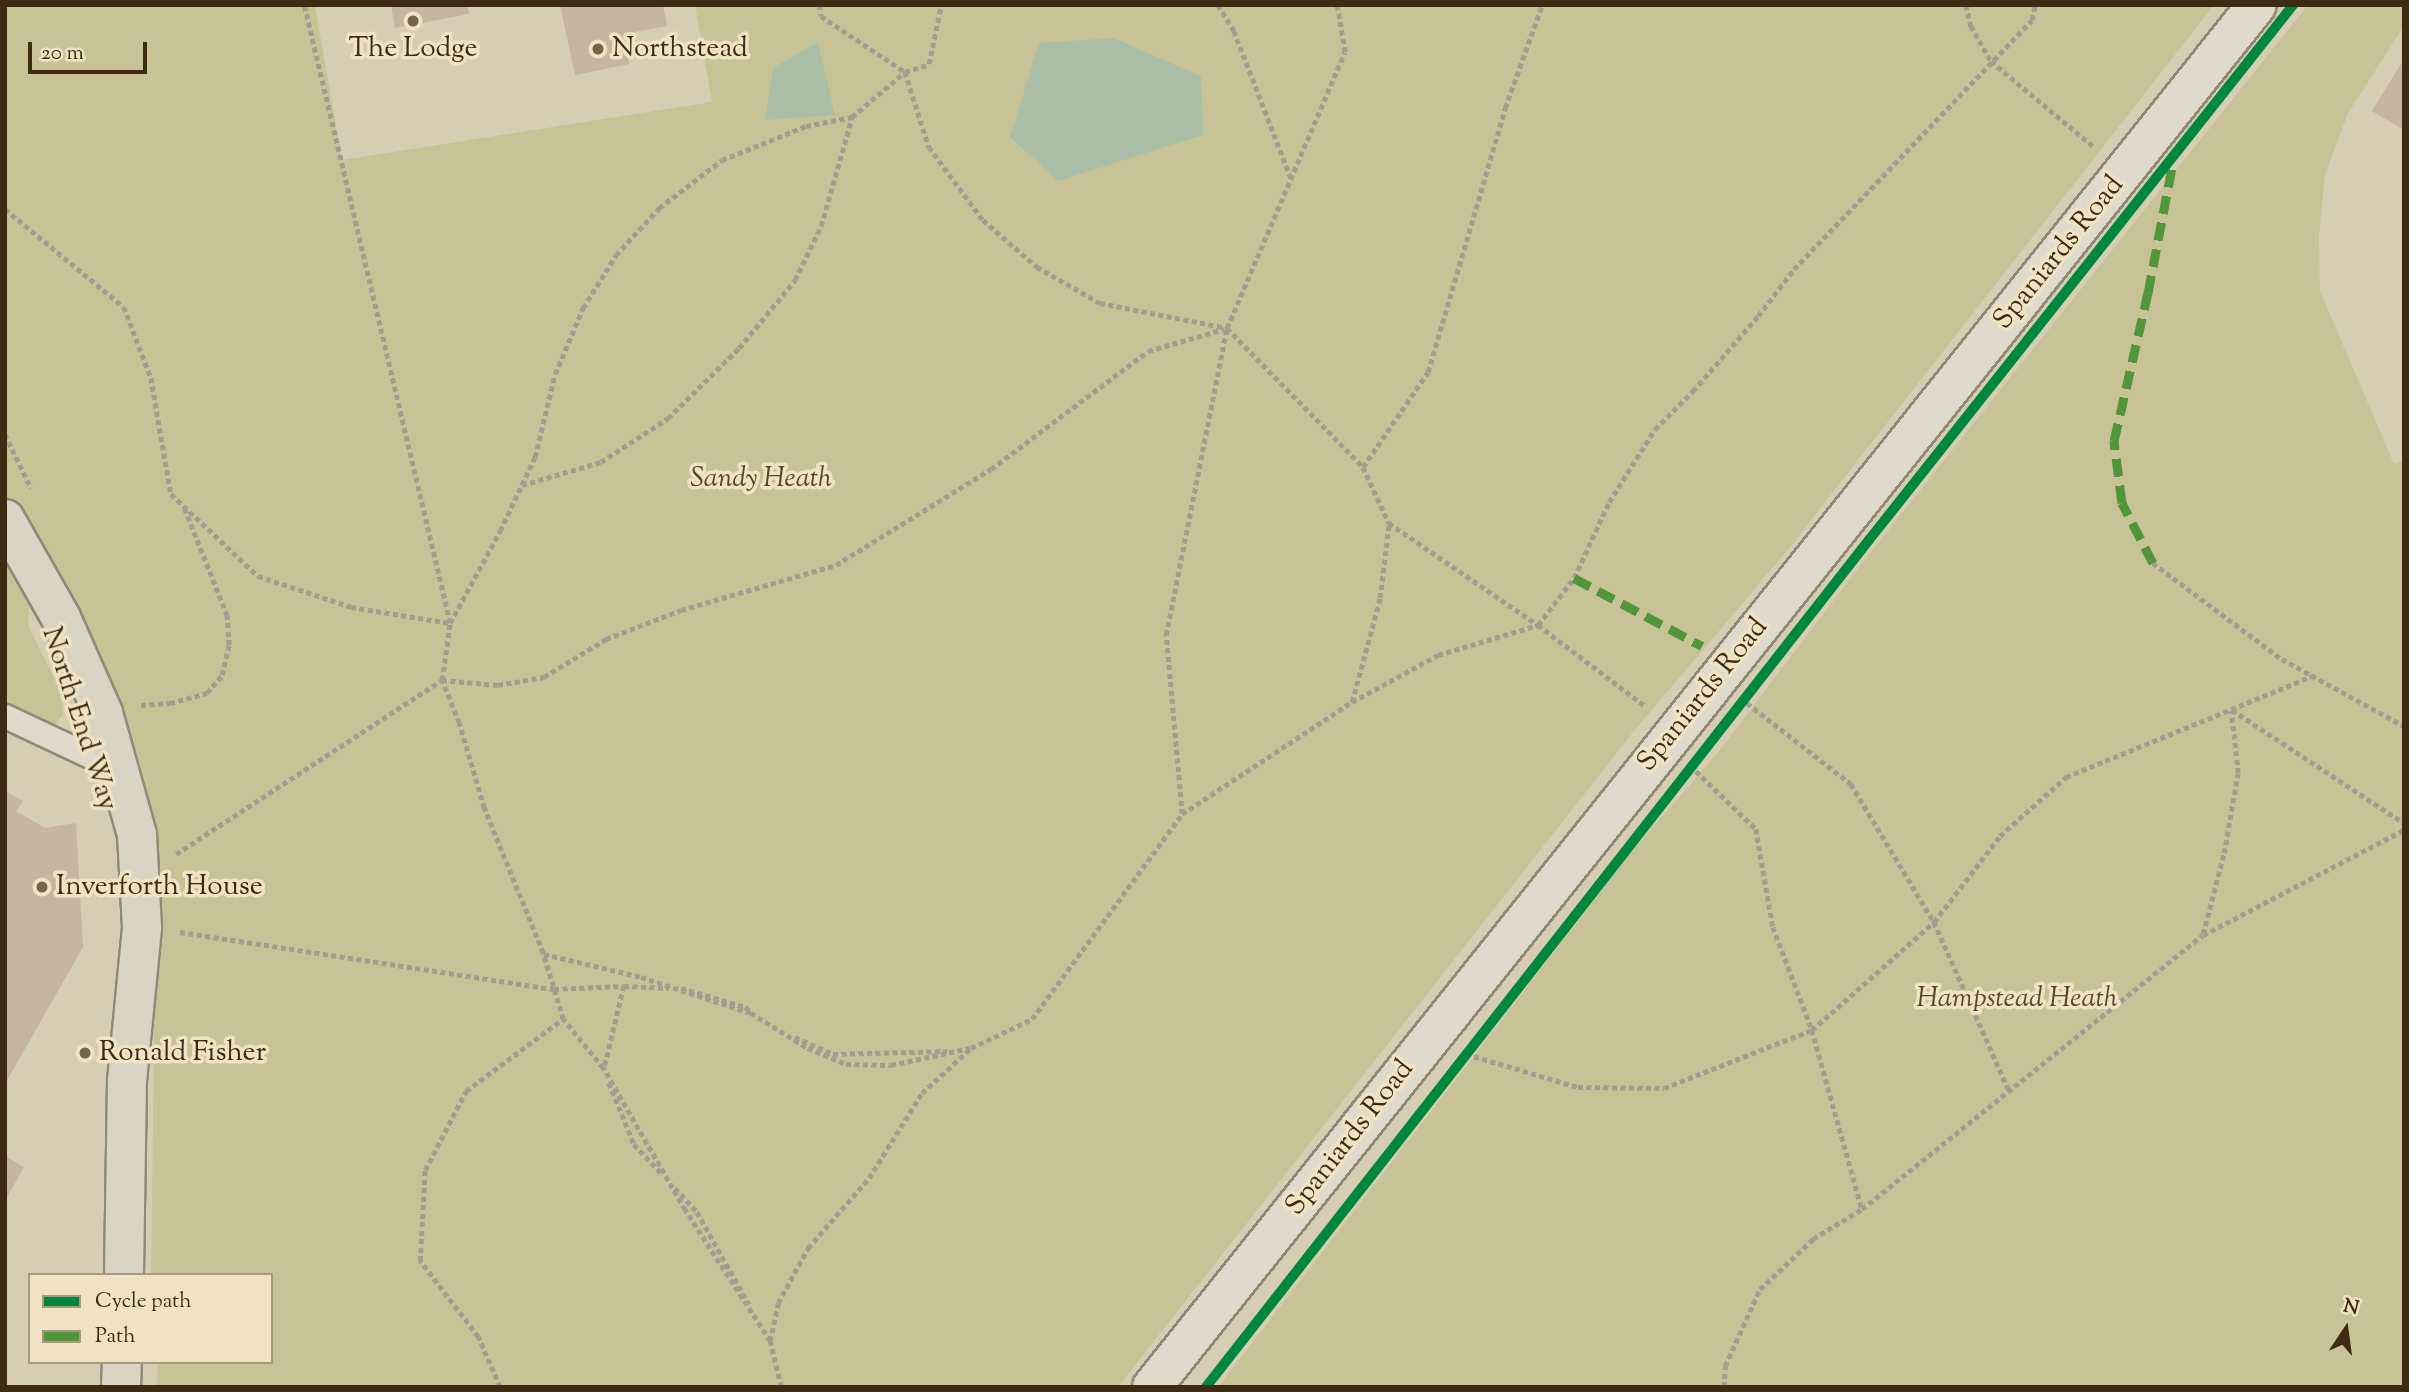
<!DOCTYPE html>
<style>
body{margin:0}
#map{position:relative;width:2409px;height:1392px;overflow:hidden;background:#d7cdb2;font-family:"Sorts Mill Goudy",serif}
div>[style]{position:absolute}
.green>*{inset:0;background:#c8c396}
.water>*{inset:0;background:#aabfa6}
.building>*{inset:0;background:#c5b5a1}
.path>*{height:4.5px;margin-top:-2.25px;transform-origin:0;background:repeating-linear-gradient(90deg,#a39d91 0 5px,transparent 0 8.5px)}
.roads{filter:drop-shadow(2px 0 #918977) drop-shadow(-2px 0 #918977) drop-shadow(0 2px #918977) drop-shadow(0 -2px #918977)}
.service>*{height:23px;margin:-11.5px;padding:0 11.5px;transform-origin:11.5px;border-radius:11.5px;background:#e0dacc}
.secondary>*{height:38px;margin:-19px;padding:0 19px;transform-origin:19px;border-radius:19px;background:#e0dacc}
.primary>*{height:38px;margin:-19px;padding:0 19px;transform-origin:19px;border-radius:19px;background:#dad4c4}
.quiet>*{height:9px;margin-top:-4.5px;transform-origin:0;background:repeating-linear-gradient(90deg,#51963a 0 18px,transparent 0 27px)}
.cycleway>*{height:10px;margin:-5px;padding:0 5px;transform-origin:5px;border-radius:5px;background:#00873e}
.dots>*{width:19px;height:19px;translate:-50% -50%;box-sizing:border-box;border:4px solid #efe3c3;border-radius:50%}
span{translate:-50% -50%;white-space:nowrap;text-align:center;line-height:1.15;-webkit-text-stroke:7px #efe3c3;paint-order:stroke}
.poi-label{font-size:28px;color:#3d2b14}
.left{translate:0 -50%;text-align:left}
.street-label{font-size:28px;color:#3d2b14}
.park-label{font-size:28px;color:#56482a;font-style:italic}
.frame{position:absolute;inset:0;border:7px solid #3d2b14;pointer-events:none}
.legend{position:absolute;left:28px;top:1273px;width:245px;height:91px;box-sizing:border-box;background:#efe3c3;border:2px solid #a8997d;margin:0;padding:9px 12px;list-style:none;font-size:21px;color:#3d2b14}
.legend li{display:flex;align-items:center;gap:14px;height:35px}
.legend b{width:35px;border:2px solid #a8997d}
.north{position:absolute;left:2311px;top:1294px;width:70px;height:70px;-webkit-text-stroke:5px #efe3c3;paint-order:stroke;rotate:13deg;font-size:19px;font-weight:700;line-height:28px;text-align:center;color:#3d2b14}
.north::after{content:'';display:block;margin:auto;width:24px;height:32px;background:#3d2b14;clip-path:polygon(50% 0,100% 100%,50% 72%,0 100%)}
.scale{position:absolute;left:28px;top:42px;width:119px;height:32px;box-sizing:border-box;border:4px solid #3d2b14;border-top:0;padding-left:9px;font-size:21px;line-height:24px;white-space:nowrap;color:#3d2b14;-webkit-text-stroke:5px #efe3c3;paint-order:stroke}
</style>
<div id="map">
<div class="green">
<div style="clip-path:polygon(5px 5px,315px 5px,342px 160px,712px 102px,695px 5px,2214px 5px,1787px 551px,1634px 731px,1118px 1387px,157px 1387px,158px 1362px,271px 1362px,271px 1275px,151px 1275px,154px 1041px,137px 835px,31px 568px,28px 625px,61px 692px,63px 715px,54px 725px,30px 723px,5px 711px)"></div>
<div style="clip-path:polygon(2308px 5px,2404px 5px,2404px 26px,2348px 113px,2325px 175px,2319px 236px,2320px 291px,2394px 464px,2404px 461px,2404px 1387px,1218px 1387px,1633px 850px,1716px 755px,1862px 563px)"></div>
</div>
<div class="water">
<div style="clip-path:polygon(1113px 38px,1201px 76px,1203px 135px,1058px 181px,1010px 137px,1039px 43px)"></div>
<div style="clip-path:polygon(818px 42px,835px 115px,765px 120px,773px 68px)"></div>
</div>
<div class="building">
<div style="clip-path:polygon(391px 5px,467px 5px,469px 14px,395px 28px)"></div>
<div style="clip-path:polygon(560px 5px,663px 5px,667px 26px,623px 34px,629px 64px,575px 75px)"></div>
<div style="clip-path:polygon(2404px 59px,2404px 130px,2372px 111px)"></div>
<div style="clip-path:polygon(5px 791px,23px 801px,16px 811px,45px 828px,76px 823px,83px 947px,5px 1084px)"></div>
<div style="clip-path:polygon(5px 1156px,24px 1167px,5px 1201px)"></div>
</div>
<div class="path">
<div style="left:820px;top:5px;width:11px;rotate:85deg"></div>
<div style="left:821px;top:16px;width:101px;rotate:33.7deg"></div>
<div style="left:905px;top:72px;width:25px;rotate:-18deg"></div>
<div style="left:929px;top:64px;width:60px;rotate:-78.5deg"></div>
<div style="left:1218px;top:5px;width:31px;rotate:58deg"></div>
<div style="left:1234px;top:31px;width:158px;rotate:68.8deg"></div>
<div style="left:1966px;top:5px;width:22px;rotate:77deg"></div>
<div style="left:1971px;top:26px;width:40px;rotate:60.3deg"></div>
<div style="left:1991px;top:61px;width:133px;rotate:39.8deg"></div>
<div style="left:5px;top:209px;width:154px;rotate:39.5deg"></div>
<div style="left:124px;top:307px;width:76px;rotate:69.2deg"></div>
<div style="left:151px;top:378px;width:118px;rotate:80.2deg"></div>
<div style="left:171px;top:494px;width:120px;rotate:43.3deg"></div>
<div style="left:258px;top:576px;width:98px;rotate:18.4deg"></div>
<div style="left:351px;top:607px;width:100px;rotate:9.2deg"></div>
<div style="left:450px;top:623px;width:105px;rotate:-61.5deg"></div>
<div style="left:500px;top:531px;width:82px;rotate:-64.7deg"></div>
<div style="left:535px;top:457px;width:85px;rotate:-76.5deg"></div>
<div style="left:555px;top:374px;width:72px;rotate:-67deg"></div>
<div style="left:583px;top:308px;width:62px;rotate:-58.1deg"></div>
<div style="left:616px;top:255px;width:64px;rotate:-47.5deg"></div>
<div style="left:659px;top:208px;width:79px;rotate:-37.3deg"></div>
<div style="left:722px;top:160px;width:91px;rotate:-22deg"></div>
<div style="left:806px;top:126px;width:47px;rotate:-11.1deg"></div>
<div style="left:852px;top:117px;width:70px;rotate:-40.3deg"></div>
<div style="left:905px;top:72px;width:79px;rotate:72.3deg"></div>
<div style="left:929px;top:147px;width:91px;rotate:53.5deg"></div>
<div style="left:983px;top:220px;width:72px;rotate:41deg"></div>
<div style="left:1037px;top:267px;width:73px;rotate:29.7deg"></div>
<div style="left:1100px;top:303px;width:129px;rotate:11.1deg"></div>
<div style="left:1227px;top:328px;width:194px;rotate:45.6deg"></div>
<div style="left:1363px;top:467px;width:62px;rotate:65.1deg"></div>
<div style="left:1389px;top:523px;width:181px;rotate:34.4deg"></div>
<div style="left:1538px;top:625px;width:59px;rotate:-52.5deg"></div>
<div style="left:1574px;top:578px;width:84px;rotate:-65.3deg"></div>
<div style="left:1609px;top:502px;width:86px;rotate:-57.8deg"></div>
<div style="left:1655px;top:429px;width:54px;rotate:-45deg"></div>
<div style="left:1693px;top:391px;width:99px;rotate:-49.1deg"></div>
<div style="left:1758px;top:316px;width:59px;rotate:-52.5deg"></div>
<div style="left:1794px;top:269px;width:344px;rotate:-46.3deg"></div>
<div style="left:2032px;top:20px;width:15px;rotate:-79deg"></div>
<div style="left:5px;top:434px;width:60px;rotate:64.3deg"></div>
<div style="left:1363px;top:467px;width:115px;rotate:-55.6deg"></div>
<div style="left:1428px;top:372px;width:275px;rotate:-73.7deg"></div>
<div style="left:1505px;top:108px;width:109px;rotate:-70.2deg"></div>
<div style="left:522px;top:485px;width:82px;rotate:-16.2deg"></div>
<div style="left:601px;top:462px;width:80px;rotate:-33.3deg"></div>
<div style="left:668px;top:418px;width:100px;rotate:-44.6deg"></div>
<div style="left:739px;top:348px;width:88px;rotate:-50.5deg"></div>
<div style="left:795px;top:280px;width:60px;rotate:-64.3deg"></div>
<div style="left:821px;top:226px;width:113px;rotate:-74.1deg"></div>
<div style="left:2153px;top:563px;width:161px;rotate:36.7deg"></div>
<div style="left:2282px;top:659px;width:139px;rotate:28.8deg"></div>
<div style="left:1352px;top:702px;width:108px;rotate:-74.9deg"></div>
<div style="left:1380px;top:598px;width:76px;rotate:-83.2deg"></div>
<div style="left:1747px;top:703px;width:132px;rotate:37.9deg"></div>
<div style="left:1851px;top:784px;width:161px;rotate:59deg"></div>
<div style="left:1934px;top:922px;width:187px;rotate:66deg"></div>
<div style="left:141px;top:705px;width:29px;rotate:-4deg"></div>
<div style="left:170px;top:703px;width:38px;rotate:-15deg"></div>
<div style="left:207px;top:693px;width:23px;rotate:-50deg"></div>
<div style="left:222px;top:675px;width:31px;rotate:-77deg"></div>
<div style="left:229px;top:645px;width:29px;rotate:-94deg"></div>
<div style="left:227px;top:616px;width:116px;rotate:-111.7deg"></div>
<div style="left:2232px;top:710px;width:206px;rotate:33.3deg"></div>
<div style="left:1696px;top:771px;width:83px;rotate:44deg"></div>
<div style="left:1756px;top:829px;width:99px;rotate:80.2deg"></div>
<div style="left:1773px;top:927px;width:110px;rotate:69.3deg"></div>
<div style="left:1812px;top:1030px;width:186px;rotate:74.4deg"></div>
<div style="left:1182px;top:814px;width:204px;rotate:-33.4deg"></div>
<div style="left:1352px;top:702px;width:98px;rotate:-28.7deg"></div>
<div style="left:1438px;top:655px;width:104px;rotate:-16.7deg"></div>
<div style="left:1538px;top:625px;width:134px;rotate:37.1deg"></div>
<div style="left:176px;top:854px;width:318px;rotate:-33.2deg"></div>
<div style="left:442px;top:680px;width:58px;rotate:-82deg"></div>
<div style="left:450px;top:623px;width:635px;rotate:-103.29deg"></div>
<div style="left:180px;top:932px;width:378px;rotate:8.7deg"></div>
<div style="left:554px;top:989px;width:70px;rotate:-2.5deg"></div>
<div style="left:624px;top:986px;width:85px;rotate:103.5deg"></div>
<div style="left:2203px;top:934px;width:84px;rotate:-75.5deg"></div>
<div style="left:2224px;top:853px;width:81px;rotate:-80.1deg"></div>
<div style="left:2238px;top:773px;width:63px;rotate:-96.3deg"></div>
<div style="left:544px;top:954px;width:100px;rotate:13.3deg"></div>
<div style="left:641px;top:977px;width:116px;rotate:18.1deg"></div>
<div style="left:751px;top:1013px;width:67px;rotate:31.6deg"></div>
<div style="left:808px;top:1048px;width:41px;rotate:22.8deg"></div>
<div style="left:846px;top:1064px;width:45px;rotate:1.3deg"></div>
<div style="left:891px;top:1065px;width:81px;rotate:-12.1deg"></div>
<div style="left:624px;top:986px;width:45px;rotate:2.5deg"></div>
<div style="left:681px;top:988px;width:67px;rotate:16.5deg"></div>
<div style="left:745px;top:1007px;width:8px;rotate:40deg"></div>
<div style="left:795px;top:1037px;width:42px;rotate:24.1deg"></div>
<div style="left:833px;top:1054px;width:114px;rotate:-1.5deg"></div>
<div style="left:1466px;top:1054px;width:117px;rotate:16.4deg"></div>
<div style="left:1578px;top:1087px;width:86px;rotate:0.7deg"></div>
<div style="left:1664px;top:1088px;width:159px;rotate:-21.4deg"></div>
<div style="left:1812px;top:1030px;width:163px;rotate:-41.5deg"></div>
<div style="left:1934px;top:922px;width:108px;rotate:-52.5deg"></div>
<div style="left:2000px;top:836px;width:89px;rotate:-41.8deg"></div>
<div style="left:2066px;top:777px;width:266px;rotate:-22.3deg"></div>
<div style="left:609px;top:1083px;width:66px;rotate:67.7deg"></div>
<div style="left:634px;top:1144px;width:41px;rotate:47deg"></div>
<div style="left:675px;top:1188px;width:33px;rotate:47deg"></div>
<div style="left:697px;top:1212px;width:106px;rotate:60.5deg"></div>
<div style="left:770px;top:1341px;width:156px;rotate:-123deg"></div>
<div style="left:685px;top:1210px;width:164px;rotate:-120deg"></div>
<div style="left:603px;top:1068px;width:63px;rotate:-129.2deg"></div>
<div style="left:563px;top:1019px;width:69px;rotate:-106.9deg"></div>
<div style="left:543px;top:953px;width:157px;rotate:-112.1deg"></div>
<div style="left:484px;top:808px;width:89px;rotate:-106.4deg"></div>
<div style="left:459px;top:723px;width:46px;rotate:-111.6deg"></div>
<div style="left:442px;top:680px;width:56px;rotate:5.1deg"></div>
<div style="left:498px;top:685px;width:47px;rotate:-9.9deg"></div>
<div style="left:544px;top:677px;width:73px;rotate:-31.5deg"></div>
<div style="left:606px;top:639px;width:80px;rotate:-21.1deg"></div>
<div style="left:681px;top:610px;width:161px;rotate:-16.2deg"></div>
<div style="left:836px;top:565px;width:182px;rotate:-31.8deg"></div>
<div style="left:991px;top:469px;width:196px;rotate:-36.9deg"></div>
<div style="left:1148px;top:351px;width:79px;rotate:-16.1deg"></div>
<div style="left:500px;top:1387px;width:55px;rotate:-113.7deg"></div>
<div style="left:478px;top:1337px;width:96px;rotate:-127.3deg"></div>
<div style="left:420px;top:1261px;width:91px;rotate:-86.9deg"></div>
<div style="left:425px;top:1170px;width:89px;rotate:-62.6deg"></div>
<div style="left:466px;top:1091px;width:121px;rotate:-36.6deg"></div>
<div style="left:781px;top:1387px;width:47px;rotate:-103.4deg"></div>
<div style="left:770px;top:1341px;width:39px;rotate:-78deg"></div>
<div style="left:778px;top:1303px;width:63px;rotate:-61.4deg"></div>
<div style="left:808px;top:1248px;width:93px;rotate:-48.9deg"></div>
<div style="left:869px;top:1178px;width:100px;rotate:-58.1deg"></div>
<div style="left:922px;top:1093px;width:67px;rotate:-42.6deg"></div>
<div style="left:971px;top:1048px;width:68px;rotate:-25.4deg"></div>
<div style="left:1032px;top:1019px;width:254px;rotate:-53.8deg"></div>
<div style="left:1182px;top:814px;width:180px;rotate:-95.1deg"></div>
<div style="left:1166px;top:635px;width:313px;rotate:-78.8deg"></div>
<div style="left:1227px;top:328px;width:300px;rotate:-66.9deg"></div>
<div style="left:1345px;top:52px;width:48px;rotate:-99.7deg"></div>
<div style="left:1724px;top:1387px;width:21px;rotate:-87deg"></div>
<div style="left:1725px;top:1366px;width:85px;rotate:-65.6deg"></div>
<div style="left:1760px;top:1289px;width:73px;rotate:-43.3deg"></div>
<div style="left:1813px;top:1239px;width:57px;rotate:-31.5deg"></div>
<div style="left:1862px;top:1209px;width:437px;rotate:-38.8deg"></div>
<div style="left:2203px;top:935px;width:227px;rotate:-27.6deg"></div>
</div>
<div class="roads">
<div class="service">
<div style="left:5px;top:716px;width:127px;rotate:25.2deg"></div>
</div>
<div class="secondary">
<div style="left:1152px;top:1387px;width:1769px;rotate:-51.36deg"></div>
</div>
<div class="primary">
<div style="left:5px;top:519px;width:114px;rotate:60.5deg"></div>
<div style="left:61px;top:618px;width:104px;rotate:66.1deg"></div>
<div style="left:103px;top:713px;width:127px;rotate:74.4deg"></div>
<div style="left:137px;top:835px;width:93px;rotate:86.9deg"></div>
<div style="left:142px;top:928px;width:155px;rotate:95.6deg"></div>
<div style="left:127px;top:1082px;width:193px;rotate:90.9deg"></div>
<div style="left:121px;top:1387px;width:25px;rotate:-88deg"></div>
</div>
</div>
<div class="quiet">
<div style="left:2153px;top:563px;width:68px;rotate:-117.3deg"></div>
<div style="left:2122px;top:503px;width:63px;rotate:-97.4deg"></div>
<div style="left:2114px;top:441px;width:152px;rotate:-77.1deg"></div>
<div style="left:2148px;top:293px;width:133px;rotate:-79.2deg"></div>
<div style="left:1574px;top:578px;width:145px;rotate:28deg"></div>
</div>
<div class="cycleway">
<div style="left:1206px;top:1387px;width:1076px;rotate:-51.95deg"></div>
<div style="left:1869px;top:540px;width:683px;rotate:-51.6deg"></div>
</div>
<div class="dots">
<div style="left:413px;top:21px;background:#73644b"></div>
<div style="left:598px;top:49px;background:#73644b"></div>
<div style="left:42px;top:887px;background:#73644b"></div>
<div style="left:85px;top:1053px;background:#73644b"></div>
</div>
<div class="poi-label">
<span style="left:413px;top:49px">The Lodge</span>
<span class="left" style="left:612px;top:49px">Northstead</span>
<span class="left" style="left:56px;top:887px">Inverforth House</span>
<span class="left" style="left:99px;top:1053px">Ronald Fisher</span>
</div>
<div class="street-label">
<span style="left:2059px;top:253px;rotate:-51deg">Spaniards Road</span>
<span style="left:1703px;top:695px;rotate:-51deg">Spaniards Road</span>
<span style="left:79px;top:719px;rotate:72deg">North End Way</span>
<span style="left:1350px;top:1138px;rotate:-52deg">Spaniards Road</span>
</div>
<div class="park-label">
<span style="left:761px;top:479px">Sandy Heath</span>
<span style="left:2017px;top:999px">Hampstead Heath</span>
</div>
<div class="frame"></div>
<ul class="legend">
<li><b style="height:9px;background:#00873e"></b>Cycle path</li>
<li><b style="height:9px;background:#51963a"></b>Path</li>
</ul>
<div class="north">N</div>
<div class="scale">20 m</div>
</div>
